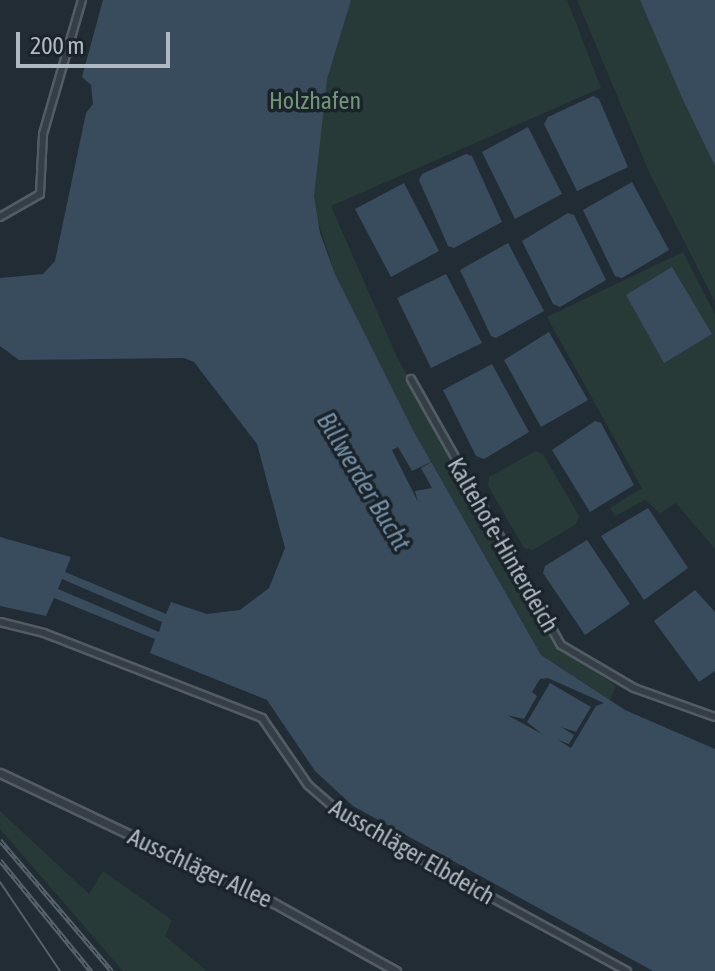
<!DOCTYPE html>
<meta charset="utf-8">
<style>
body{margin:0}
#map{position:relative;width:715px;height:971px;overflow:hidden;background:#222c35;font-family:"Asap Condensed",sans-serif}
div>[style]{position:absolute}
.green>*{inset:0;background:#273a38}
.water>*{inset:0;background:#394c5d}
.pier>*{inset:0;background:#222c35}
.roads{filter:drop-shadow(2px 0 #535c63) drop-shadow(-2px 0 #535c63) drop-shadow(0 2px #535c63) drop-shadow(0 -2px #535c63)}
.minor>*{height:6px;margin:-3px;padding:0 3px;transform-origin:3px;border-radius:3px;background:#353e46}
.tertiary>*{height:7px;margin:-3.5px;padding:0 3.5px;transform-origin:3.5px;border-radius:3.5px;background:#353e46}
.tram>*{height:2px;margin:-1px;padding:0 1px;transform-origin:1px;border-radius:1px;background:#58626c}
.rail>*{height:5px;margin-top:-2.5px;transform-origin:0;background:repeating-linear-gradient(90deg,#1b232a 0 6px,#58626c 0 12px);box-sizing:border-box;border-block:2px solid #58626c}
span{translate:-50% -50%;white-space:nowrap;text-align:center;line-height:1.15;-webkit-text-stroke:7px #1b232a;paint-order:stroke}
.park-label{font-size:24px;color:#719675}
.street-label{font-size:24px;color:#b0b9c2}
.water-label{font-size:26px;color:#738da3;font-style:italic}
.scale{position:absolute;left:16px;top:32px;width:154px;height:36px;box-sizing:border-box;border:4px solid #b0b9c2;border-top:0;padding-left:10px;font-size:24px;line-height:28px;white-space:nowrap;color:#b0b9c2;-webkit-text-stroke:6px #1b232a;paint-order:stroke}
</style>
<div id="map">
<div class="green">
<div style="clip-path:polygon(219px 0,567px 0,601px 88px,331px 206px,396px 355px,533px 609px,555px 643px,616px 686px,610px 700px,541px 655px,413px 430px,335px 274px,315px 212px)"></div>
<div style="clip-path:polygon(577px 0,640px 0,715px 166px,715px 302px,649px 172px)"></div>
<div style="clip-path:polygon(683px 252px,715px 315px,715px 549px,676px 503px,660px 513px,645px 500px,615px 516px,610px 508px,642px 488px,547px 317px)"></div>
<div style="clip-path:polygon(536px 451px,543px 454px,579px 516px,576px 524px,533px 550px,524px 548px,488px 486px,489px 477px)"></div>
<div style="clip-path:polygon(0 811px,89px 894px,103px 871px,172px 920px,165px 936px,207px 971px,123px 971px,0 829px)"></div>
</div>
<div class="water">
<div style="clip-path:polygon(evenodd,103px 0,351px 0,327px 79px,314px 196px,320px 233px,335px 274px,413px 430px,541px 655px,625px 710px,715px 749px,715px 971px,653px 971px,353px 806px,315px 771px,267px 700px,150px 653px,155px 639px,54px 598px,46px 616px,0 606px,0 537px,71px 557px,65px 572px,166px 614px,171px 602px,207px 614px,240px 610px,269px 588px,285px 548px,257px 444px,194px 362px,184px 358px,19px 360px,0 346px,0 278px,43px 274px,55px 261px,86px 113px,93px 104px,91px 85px,82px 77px,103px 0,62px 579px,162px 622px,159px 632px,58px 589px,62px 579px)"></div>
<div style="clip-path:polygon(640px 0,715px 0,715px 166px,683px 100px)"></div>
<div style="clip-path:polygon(593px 96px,599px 99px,628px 167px,577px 191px,544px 124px,548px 117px)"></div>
<div style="clip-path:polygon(528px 127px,562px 194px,515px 219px,482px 152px)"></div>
<div style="clip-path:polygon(466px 154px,472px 156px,502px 222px,454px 248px,448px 246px,419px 180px,422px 174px)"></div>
<div style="clip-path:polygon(632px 182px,669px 250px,622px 278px,615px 276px,583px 210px)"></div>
<div style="clip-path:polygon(404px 183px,439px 251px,391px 277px,355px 209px)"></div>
<div style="clip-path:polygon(568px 213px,574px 215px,606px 280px,560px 307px,553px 304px,522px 241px)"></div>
<div style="clip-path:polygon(508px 243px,544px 311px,496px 338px,491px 336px,460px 270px)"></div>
<div style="clip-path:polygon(672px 267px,712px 334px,664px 363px,626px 295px)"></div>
<div style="clip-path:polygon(446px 274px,482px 343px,431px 368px,397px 298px)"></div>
<div style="clip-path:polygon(549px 332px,588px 400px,541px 427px,504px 360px)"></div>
<div style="clip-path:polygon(492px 364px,529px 432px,484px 459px,476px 456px,443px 390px)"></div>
<div style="clip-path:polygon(595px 421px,601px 423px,634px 485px,590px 512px,552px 450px)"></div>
<div style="clip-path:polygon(648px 508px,688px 568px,644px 600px,601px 536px)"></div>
<div style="clip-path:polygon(587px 540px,630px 604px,585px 635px,543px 573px,545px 566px)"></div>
<div style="clip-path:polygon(695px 590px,715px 612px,715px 671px,699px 682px,654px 621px)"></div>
</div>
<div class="pier">
<div style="clip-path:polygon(398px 447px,412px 471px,435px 460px,421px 468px,432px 488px,415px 491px,418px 502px,392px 450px)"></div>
<div style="clip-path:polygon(548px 678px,604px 703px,596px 706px,571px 748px,558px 740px,569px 744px,574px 735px,561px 727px,576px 732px,591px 707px,550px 683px,527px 722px,542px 734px,507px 715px,524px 719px,537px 696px,532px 692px,540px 679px)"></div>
</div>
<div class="roads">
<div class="minor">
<div style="left:0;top:217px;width:46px;rotate:-29.9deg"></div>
<div style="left:40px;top:194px;width:60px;rotate:-87.1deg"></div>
<div style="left:43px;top:134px;width:140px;rotate:-73.8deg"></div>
<div style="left:411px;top:379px;width:305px;rotate:60.6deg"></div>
<div style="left:561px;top:645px;width:85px;rotate:30.5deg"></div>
<div style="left:634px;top:688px;width:86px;rotate:19.7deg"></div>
<div style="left:0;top:622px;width:45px;rotate:14deg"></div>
<div style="left:44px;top:633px;width:234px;rotate:21.3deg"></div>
<div style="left:262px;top:718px;width:81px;rotate:55.5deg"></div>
<div style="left:308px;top:785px;width:50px;rotate:41deg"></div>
<div style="left:346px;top:818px;width:320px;rotate:28.6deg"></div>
</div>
<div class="tertiary">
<div style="left:0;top:773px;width:301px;rotate:25.4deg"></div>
<div style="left:272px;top:902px;width:142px;rotate:29.1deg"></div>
</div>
</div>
<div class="tram">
<div style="left:0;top:882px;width:107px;rotate:56deg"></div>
</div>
<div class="rail">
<div style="left:0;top:840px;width:172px;rotate:49.5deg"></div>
<div style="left:0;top:860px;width:144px;rotate:50.7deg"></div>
</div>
<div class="park-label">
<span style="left:315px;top:101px">Holzhafen</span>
</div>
<div class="street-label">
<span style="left:503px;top:545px;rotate:60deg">Kaltehofe-Hinterdeich</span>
<span style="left:412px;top:852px;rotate:30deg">Ausschläger Elbdeich</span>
<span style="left:200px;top:868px;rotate:25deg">Ausschläger Allee</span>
</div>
<div class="water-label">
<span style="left:363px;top:482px;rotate:59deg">Billwerder Bucht</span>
</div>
<div class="scale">200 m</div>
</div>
